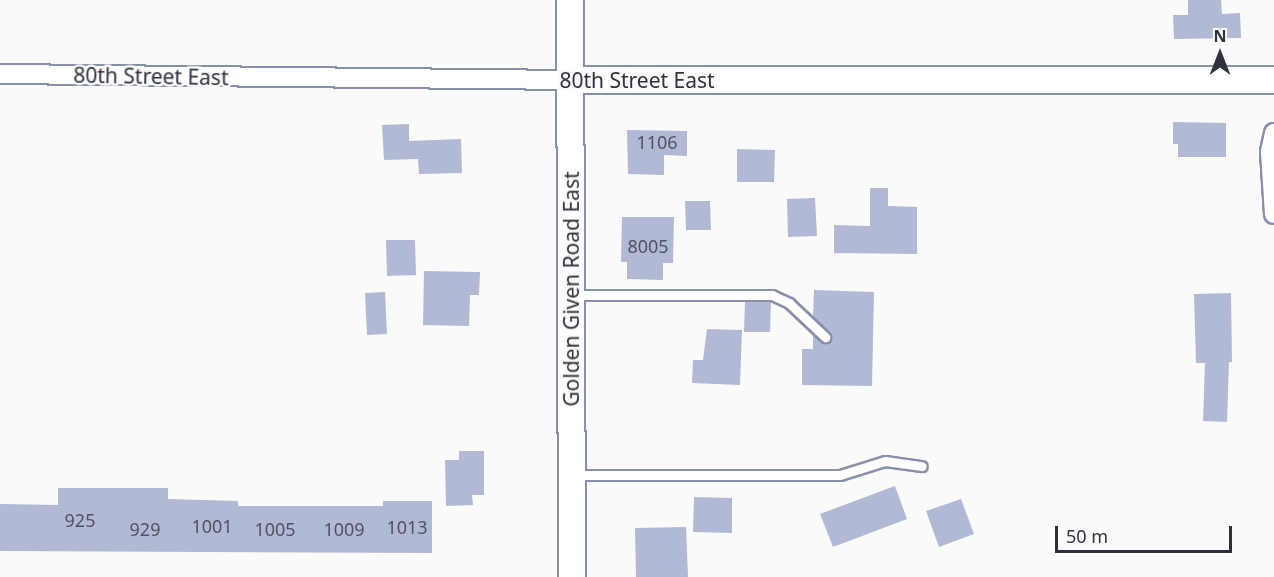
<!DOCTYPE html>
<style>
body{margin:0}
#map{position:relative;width:1274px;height:577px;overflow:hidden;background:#fafafa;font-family:"Noto Sans",sans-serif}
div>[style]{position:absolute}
.building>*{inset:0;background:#b1b9d4}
.roads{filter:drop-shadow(2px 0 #8990aa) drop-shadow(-2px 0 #8990aa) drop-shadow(0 2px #8990aa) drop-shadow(0 -2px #8990aa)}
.lane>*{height:9px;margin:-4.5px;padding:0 4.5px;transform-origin:4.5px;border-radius:4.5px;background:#fff}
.street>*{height:18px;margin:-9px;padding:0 9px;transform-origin:9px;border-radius:9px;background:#fff}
.secondary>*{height:26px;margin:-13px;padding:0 13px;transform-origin:13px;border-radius:13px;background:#fff}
span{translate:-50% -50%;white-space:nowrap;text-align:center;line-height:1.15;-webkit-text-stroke:5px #fafafa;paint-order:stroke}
.number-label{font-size:18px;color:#4f5462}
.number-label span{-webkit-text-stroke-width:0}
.street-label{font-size:21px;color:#2e323c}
.north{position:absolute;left:1190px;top:24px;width:60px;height:60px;-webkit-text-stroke:4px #fafafa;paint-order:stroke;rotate:0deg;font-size:16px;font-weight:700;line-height:24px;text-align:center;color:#2e323c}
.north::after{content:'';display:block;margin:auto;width:21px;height:27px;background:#2e323c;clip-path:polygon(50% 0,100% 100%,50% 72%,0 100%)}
.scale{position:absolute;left:1055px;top:526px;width:177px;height:27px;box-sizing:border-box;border:3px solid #2e323c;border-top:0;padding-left:8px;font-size:18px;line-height:21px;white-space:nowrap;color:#2e323c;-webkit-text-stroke:4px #fafafa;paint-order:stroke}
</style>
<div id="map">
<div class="building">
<div style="clip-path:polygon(1188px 0,1221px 0,1222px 14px,1240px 13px,1241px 38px,1174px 39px,1173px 15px,1188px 15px)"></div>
<div style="clip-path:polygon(1173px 122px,1226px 123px,1226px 157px,1178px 157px,1178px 144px,1173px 144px)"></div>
<div style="clip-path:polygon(409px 124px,409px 141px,461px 139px,462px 173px,419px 174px,418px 159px,384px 160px,382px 125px)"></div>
<div style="clip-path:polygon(627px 130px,687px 131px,687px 156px,664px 155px,664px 175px,628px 174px)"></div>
<div style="clip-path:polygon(737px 149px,775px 150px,774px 182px,737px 182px)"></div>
<div style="clip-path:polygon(870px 188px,888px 188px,888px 206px,917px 207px,917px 254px,834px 253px,834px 225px,870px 226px)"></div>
<div style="clip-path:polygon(815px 198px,817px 236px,788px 237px,787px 199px)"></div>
<div style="clip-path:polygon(685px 201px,710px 201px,711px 230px,686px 230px)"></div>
<div style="clip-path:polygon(622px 217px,674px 217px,673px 263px,663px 263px,663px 280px,627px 279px,627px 262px,621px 262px)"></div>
<div style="clip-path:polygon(386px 240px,415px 240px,416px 275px,387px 276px)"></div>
<div style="clip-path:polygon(424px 271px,480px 272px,479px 295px,470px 295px,469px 326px,423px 325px)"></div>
<div style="clip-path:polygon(814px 290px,874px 292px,872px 386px,802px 385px,802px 349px,813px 349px,813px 335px,824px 344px,832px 338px,830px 332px,813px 317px)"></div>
<div style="clip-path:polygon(385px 292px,387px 334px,367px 335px,365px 293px)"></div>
<div style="clip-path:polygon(1231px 293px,1232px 362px,1229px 362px,1227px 422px,1203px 421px,1205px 363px,1196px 363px,1194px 294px)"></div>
<div style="clip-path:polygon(745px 302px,771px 302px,770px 332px,744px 332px)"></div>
<div style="clip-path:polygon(707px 329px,742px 330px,740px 385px,692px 383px,693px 360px,703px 360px)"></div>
<div style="clip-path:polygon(459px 451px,484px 451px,484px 495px,472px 495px,473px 505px,446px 506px,445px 460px,459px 460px)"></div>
<div style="clip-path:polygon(895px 486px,907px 519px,833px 547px,820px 514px)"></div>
<div style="clip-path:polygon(58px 488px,168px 488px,168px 499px,238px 501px,238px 506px,383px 506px,383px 501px,432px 501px,432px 553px,0 551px,0 504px,58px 505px)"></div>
<div style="clip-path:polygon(694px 497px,732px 498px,732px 533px,693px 532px)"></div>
<div style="clip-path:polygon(961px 499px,974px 534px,939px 547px,926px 511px)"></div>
<div style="clip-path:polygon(686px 527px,688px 577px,636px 577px,635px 528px)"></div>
</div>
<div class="roads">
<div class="lane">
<div style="left:573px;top:295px;width:199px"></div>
<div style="left:772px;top:295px;width:19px;rotate:25deg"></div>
<div style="left:789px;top:303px;width:50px;rotate:43.4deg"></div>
<div style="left:574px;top:475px;width:266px"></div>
<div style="left:840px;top:475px;width:47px;rotate:-17.3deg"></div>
<div style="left:885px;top:461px;width:37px;rotate:8deg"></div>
</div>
<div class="street">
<div style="left:0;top:74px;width:569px;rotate:0.6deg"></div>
<div style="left:1274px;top:133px;width:19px;rotate:102deg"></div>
<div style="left:1270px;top:152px;width:62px;rotate:86.3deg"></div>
</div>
<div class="secondary">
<div style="left:570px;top:0;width:577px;rotate:89.8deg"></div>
<div style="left:569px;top:80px;width:705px"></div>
</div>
</div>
<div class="number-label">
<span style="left:657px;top:142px">1106</span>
<span style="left:648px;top:246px">8005</span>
<span style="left:80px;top:520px">925</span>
<span style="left:212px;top:526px">1001</span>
<span style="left:407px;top:527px">1013</span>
<span style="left:145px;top:529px">929</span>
<span style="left:275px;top:529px">1005</span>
<span style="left:344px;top:529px">1009</span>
</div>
<div class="street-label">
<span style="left:151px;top:76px;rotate:1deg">80th Street East</span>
<span style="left:637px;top:80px">80th Street East</span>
<span style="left:571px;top:289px;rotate:-90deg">Golden Given Road East</span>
</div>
<div class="north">N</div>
<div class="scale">50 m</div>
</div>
